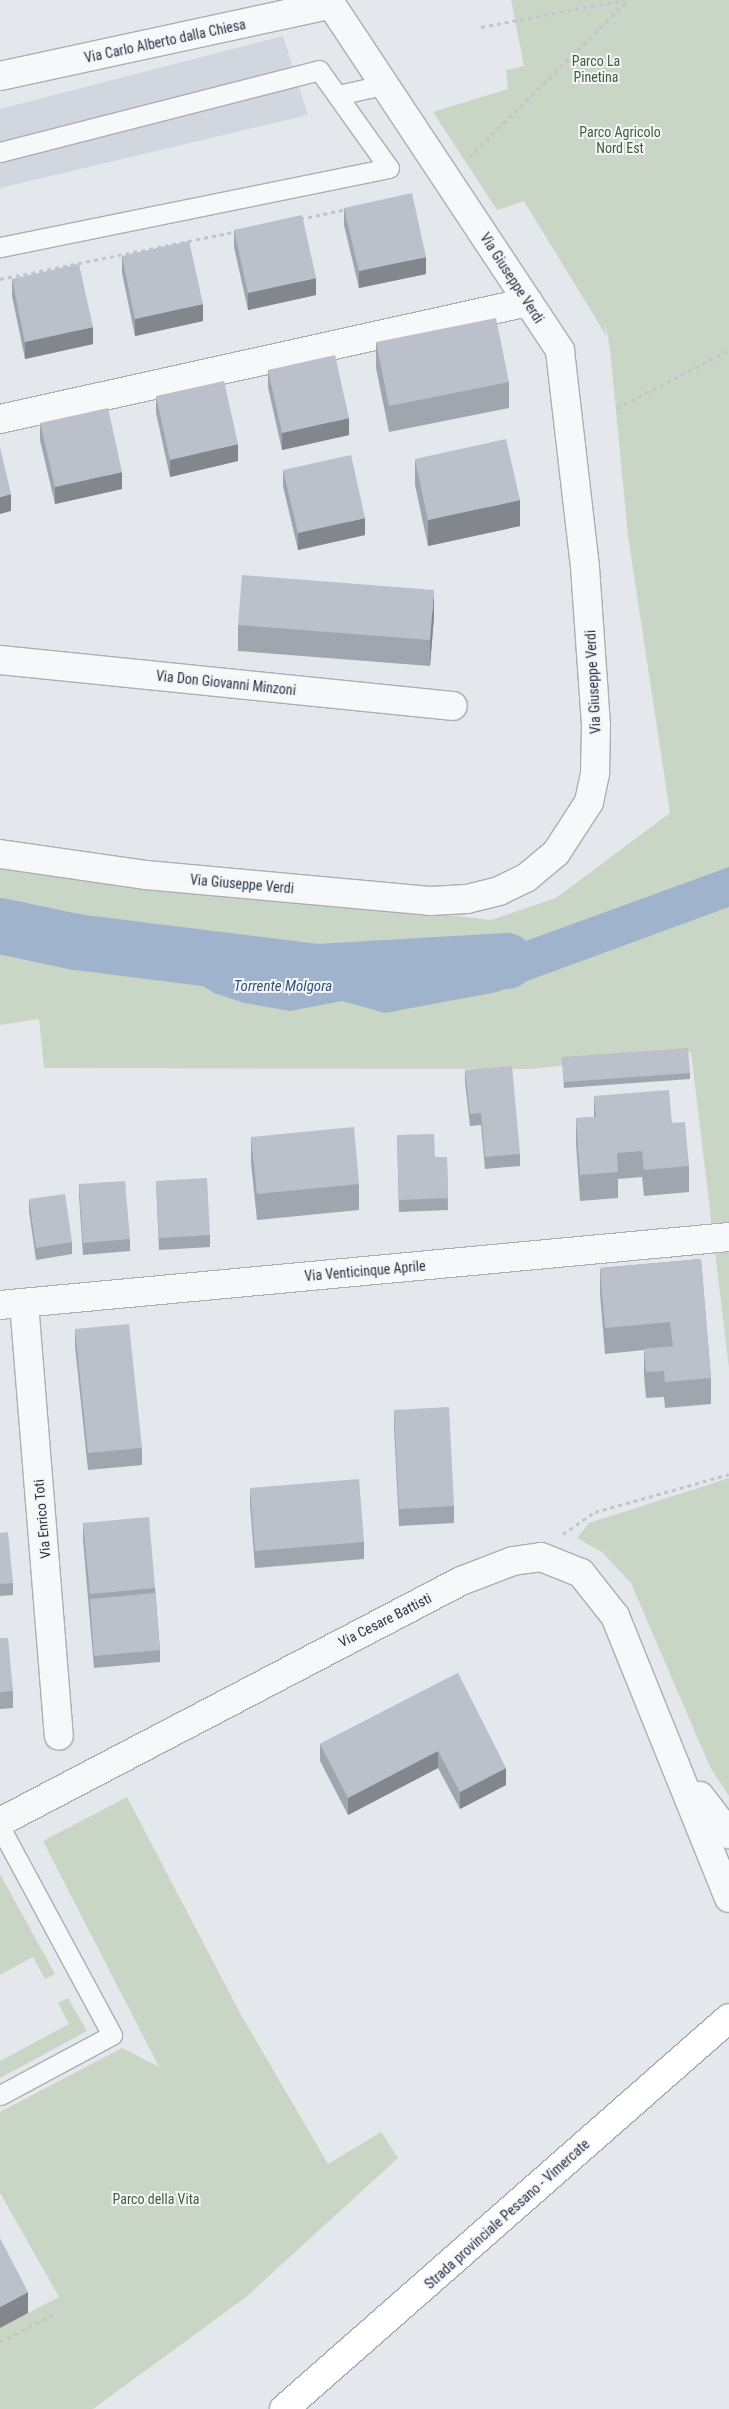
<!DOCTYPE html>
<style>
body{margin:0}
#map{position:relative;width:729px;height:2409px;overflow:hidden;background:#e4e7ec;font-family:"Roboto Condensed",sans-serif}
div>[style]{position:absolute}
.built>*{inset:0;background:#d2d6de}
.green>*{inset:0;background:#c9d6c5}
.water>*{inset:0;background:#9fb4cc}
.river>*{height:56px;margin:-28px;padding:0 28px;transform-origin:28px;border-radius:28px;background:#9fb4cc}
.path>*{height:3px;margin-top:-1.5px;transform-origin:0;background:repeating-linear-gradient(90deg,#c2c5cb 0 4px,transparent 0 8px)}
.roads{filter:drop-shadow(1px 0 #a9aeb7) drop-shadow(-1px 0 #a9aeb7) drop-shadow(0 1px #a9aeb7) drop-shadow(0 -1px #a9aeb7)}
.lane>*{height:19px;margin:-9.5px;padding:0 9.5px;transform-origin:9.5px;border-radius:9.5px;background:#f7f8fa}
.street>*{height:28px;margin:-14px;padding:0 14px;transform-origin:14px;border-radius:14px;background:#f7f8fa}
.secondary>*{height:28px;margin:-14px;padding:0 14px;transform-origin:14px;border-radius:14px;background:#fff}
.wall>*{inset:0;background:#a1a5ae}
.shaded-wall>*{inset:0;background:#83868d}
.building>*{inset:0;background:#bbc0ca}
span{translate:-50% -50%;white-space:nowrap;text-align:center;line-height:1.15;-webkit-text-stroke:4px #f4f6f9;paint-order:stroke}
.street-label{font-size:14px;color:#2b3445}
.park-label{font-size:14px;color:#3f6138}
.water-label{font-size:15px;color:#34527a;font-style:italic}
</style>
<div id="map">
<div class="built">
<div style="clip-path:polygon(283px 36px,308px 115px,0 188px,0 109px)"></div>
</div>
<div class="green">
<div style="clip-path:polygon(511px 0,729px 0,729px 1368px,691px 1052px,530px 1069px,44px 1068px,39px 1019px,0 1025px,0 863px,491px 920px,556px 898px,670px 813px,628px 536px,611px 359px,608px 336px,603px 319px,607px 337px,524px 201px,497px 210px,433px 112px,508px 89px,506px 70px,524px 66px)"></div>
<div style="clip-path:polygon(729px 1478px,729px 1796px,710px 1767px,631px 1583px,602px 1552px,577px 1538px,589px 1523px)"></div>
<div style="clip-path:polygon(127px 1797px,240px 2013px,328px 2164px,381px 2132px,398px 2158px,246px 2297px,93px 2409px,0 2409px,0 2259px,28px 2313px,59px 2297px,0 2193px,0 2112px,122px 2048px,159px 2067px,43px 1841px)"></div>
<div style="clip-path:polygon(0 1874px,55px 1974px,45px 1979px,33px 1957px,0 1975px)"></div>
<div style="clip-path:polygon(68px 1998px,87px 2031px,0 2078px,0 2061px,69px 2024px,58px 2003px)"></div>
</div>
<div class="water">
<div style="clip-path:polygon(729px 867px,729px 907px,497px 992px,385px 1013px,342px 1001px,290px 1011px,244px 1003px,214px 993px,179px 970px,0 933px,0 902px,169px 932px,216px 961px,283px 964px,364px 984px,496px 952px)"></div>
</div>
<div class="river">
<div style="left:0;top:926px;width:78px;rotate:11.9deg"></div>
<div style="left:76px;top:942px;width:243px;rotate:7.1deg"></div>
<div style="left:317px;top:972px;width:190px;rotate:-3.3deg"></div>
</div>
<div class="path">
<div style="left:481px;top:27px;width:146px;rotate:-10.7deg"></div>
<div style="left:469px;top:157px;width:223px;rotate:-44.6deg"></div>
<div style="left:300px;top:219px;width:48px;rotate:-12deg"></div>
<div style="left:0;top:279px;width:242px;rotate:-11.4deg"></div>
<div style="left:617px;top:408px;width:126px;rotate:-27.4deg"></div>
<div style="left:563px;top:1534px;width:39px;rotate:-35deg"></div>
<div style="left:595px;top:1512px;width:139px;rotate:-15.8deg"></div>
<div style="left:0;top:2342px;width:60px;rotate:-27.8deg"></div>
</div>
<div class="roads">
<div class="lane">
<div style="left:338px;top:95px;width:46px;rotate:-12.5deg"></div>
<div style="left:0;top:152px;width:329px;rotate:-14.4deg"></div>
<div style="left:319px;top:70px;width:120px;rotate:54.5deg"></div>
<div style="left:389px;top:168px;width:397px;rotate:168.5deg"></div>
<div style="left:0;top:1827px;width:236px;rotate:61.7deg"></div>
<div style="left:112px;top:2035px;width:127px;rotate:151.8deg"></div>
</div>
<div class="street">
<div style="left:0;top:76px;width:337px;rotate:-12.2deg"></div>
<div style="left:0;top:419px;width:541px;rotate:-12.49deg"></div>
<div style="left:0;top:660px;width:455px;rotate:5.8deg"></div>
<div style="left:0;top:854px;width:148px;rotate:8.2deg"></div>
<div style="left:146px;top:875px;width:285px;rotate:5.2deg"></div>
<div style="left:430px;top:901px;width:37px;rotate:-3deg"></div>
<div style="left:467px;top:899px;width:33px;rotate:-14deg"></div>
<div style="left:499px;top:891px;width:30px;rotate:-26deg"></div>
<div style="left:526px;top:878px;width:39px;rotate:-40deg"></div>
<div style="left:556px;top:853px;width:61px;rotate:-57.1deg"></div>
<div style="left:589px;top:802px;width:30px;rotate:-78deg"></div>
<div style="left:595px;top:773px;width:48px;rotate:-88.8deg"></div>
<div style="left:596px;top:725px;width:158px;rotate:-94deg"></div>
<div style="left:585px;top:567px;width:218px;rotate:-96.6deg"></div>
<div style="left:560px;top:350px;width:420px;rotate:-123.5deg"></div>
<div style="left:24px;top:1303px;width:434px;rotate:85.4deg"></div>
<div style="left:0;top:1305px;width:732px;rotate:-5.33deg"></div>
<div style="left:700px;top:1796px;width:48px;rotate:52.7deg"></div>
<div style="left:0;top:1822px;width:520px;rotate:-27.6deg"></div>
<div style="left:461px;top:1581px;width:56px;rotate:-21deg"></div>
<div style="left:513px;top:1561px;width:28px;rotate:-8deg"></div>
<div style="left:541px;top:1557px;width:43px;rotate:21.8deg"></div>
<div style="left:581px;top:1573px;width:55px;rotate:51.7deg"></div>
<div style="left:615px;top:1616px;width:304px;rotate:68deg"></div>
</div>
<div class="secondary">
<div style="left:284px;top:2409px;width:592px;rotate:-41.3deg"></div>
</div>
</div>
<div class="wall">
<div style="clip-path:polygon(344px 208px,426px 274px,359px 288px,344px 225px)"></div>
<div style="clip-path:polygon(234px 230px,316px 295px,248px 310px,234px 247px)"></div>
<div style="clip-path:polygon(122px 256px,203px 321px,135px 336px,122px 273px)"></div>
<div style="clip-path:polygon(12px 279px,93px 344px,25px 359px,12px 296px)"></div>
<div style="clip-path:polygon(376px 342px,509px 382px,509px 408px,389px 432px,376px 368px)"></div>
<div style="clip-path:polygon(268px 370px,349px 435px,282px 450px,268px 387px)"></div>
<div style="clip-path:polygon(156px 396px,238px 461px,170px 477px,156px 413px)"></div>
<div style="clip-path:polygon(40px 423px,122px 489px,55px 504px,40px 440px)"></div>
<div style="clip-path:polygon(415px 459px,520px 526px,428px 546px,415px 485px)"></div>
<div style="clip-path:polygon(283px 470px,365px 535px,298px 550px,283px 486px)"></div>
<div style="clip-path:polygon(434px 616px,430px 666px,238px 651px,238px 625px)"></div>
<div style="clip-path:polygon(562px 1057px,690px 1073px,690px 1079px,564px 1088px)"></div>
<div style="clip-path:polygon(465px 1070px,520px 1154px,520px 1166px,485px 1169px,481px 1125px,470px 1126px,465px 1082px)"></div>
<div style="clip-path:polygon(594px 1096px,672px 1123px,689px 1166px,689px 1192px,644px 1196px,642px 1177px,618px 1179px,618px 1198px,580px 1201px,576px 1144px,576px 1118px,594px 1117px)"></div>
<div style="clip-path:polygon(397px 1135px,435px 1157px,447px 1157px,448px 1210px,399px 1212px)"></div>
<div style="clip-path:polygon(251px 1137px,359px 1184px,359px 1210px,257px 1220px,251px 1163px)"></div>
<div style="clip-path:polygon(156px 1181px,210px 1235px,210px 1247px,159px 1250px)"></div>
<div style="clip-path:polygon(79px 1184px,130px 1239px,130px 1251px,83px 1255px,79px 1196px)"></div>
<div style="clip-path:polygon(29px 1199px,72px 1242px,72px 1254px,36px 1260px,29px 1211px)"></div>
<div style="clip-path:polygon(701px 1259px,711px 1378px,711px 1404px,665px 1408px,664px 1397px,646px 1398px,644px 1375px,644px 1350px,605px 1354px,600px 1294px,600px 1268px)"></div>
<div style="clip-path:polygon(75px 1329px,142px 1448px,142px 1465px,88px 1470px,75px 1346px)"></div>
<div style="clip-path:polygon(394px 1410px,454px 1506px,454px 1523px,399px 1526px,394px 1427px)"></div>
<div style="clip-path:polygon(250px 1488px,364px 1542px,364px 1559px,255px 1568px,250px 1505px)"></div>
<div style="clip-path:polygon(83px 1523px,155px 1588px,160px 1650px,160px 1662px,94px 1668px,83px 1540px)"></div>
<div style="clip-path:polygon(0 1533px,13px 1583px,13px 1595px,0 1596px)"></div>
<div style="clip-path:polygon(0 1638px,13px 1691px,13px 1708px,0 1709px)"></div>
<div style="clip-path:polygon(458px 1673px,506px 1785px,460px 1809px,438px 1768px,348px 1815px,320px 1761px,320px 1744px)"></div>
</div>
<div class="shaded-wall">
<div style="clip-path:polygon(426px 257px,426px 274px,359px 288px,359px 271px)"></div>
<div style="clip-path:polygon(316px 278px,316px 295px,248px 310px,248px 293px)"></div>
<div style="clip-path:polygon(203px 304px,203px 321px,135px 336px,135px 319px)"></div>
<div style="clip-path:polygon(93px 327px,93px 344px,25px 359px,25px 342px)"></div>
<div style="clip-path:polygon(349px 418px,349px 435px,282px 450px,282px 433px)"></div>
<div style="clip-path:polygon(238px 444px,238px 461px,170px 477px,170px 460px)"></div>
<div style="clip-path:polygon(122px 472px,122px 489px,55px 504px,55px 487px)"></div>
<div style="clip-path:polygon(11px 494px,11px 511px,0 514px,0 497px)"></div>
<div style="clip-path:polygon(520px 500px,520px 526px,428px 546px,428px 520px)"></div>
<div style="clip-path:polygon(365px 518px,365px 535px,298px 550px,298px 533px)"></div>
<div style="clip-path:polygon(434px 590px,434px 616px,430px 666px,430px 640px)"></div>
<div style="clip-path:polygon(438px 1751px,438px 1768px,348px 1815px,348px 1798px)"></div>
<div style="clip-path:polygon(506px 1768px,506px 1785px,460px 1809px,460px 1792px)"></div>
<div style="clip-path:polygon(28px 2292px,28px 2313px,0 2328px,0 2307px)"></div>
</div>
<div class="building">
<div style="clip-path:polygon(412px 193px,426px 257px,359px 271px,344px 208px)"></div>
<div style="clip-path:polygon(302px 215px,316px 278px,248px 293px,234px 230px)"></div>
<div style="clip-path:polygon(189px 241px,203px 304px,135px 319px,122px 256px)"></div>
<div style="clip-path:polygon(79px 264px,93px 327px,25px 342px,12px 279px)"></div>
<div style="clip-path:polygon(496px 318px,509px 382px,389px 406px,376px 342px)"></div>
<div style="clip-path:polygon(335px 355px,349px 418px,282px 433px,268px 370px)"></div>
<div style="clip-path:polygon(224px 381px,238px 444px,170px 460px,156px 396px)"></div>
<div style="clip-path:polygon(108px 408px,122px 472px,55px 487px,40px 423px)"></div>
<div style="clip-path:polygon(506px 439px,520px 500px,428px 520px,415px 459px)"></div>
<div style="clip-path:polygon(0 447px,11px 494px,0 497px)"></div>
<div style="clip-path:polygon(351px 455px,365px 518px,298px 533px,283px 470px)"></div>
<div style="clip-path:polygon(242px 575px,434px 590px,430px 640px,238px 625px)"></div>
<div style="clip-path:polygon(688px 1048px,690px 1073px,564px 1082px,562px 1057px)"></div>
<div style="clip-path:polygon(512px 1066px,520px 1154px,485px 1157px,481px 1113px,470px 1114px,465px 1070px)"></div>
<div style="clip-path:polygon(669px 1090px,672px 1123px,685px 1122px,689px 1166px,644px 1170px,642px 1151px,617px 1153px,618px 1172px,580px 1175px,576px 1118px,596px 1117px,594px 1096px)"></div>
<div style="clip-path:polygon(354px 1127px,359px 1184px,257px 1194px,251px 1137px)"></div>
<div style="clip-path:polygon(434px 1134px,435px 1157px,447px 1157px,448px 1198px,399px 1200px,397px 1135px)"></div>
<div style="clip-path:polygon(207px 1178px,210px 1235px,159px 1238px,156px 1181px)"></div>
<div style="clip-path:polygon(125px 1181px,130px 1239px,83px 1243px,79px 1184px)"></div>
<div style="clip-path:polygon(65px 1194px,72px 1242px,36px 1248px,29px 1199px)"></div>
<div style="clip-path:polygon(701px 1259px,711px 1378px,665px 1382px,664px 1371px,646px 1372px,644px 1349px,673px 1346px,670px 1322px,605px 1328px,600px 1268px)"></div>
<div style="clip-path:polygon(129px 1324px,142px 1448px,88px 1453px,75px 1329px)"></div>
<div style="clip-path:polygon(449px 1407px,454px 1506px,399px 1509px,394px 1410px)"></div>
<div style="clip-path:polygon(359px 1479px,364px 1542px,255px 1551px,250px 1488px)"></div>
<div style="clip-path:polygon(149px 1517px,155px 1588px,90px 1594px,83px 1523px)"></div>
<div style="clip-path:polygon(8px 1532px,13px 1583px,0 1584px,0 1533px)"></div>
<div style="clip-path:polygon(155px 1593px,160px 1650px,94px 1656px,90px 1599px)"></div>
<div style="clip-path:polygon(0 1638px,8px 1638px,13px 1691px,0 1692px)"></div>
<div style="clip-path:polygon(458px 1673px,506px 1768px,460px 1792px,438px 1751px,348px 1798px,320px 1744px)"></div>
<div style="clip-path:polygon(0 2238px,28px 2292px,0 2307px)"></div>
</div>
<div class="street-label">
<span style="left:165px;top:41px;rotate:-12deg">Via Carlo Alberto dalla Chiesa</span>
<span style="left:512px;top:278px;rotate:57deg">Via Giuseppe Verdi</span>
<span style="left:593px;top:682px;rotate:-93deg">Via Giuseppe Verdi</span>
<span style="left:226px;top:683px;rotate:6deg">Via Don Giovanni Minzoni</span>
<span style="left:242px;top:884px;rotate:5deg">Via Giuseppe Verdi</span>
<span style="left:365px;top:1271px;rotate:-5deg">Via Venticinque Aprile</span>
<span style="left:42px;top:1519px;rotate:-95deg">Via Enrico Toti</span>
<span style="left:385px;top:1620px;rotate:-27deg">Via Cesare Battisti</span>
<span style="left:507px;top:2214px;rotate:-42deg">Strada provinciale Pessano - Vimercate</span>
</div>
<div class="park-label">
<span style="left:596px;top:69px">Parco La<br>Pinetina</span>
<span style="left:620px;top:140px">Parco Agricolo<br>Nord Est</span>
<span style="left:156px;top:2199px">Parco della Vita</span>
</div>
<div class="water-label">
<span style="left:283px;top:987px">Torrente Molgora</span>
</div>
</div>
